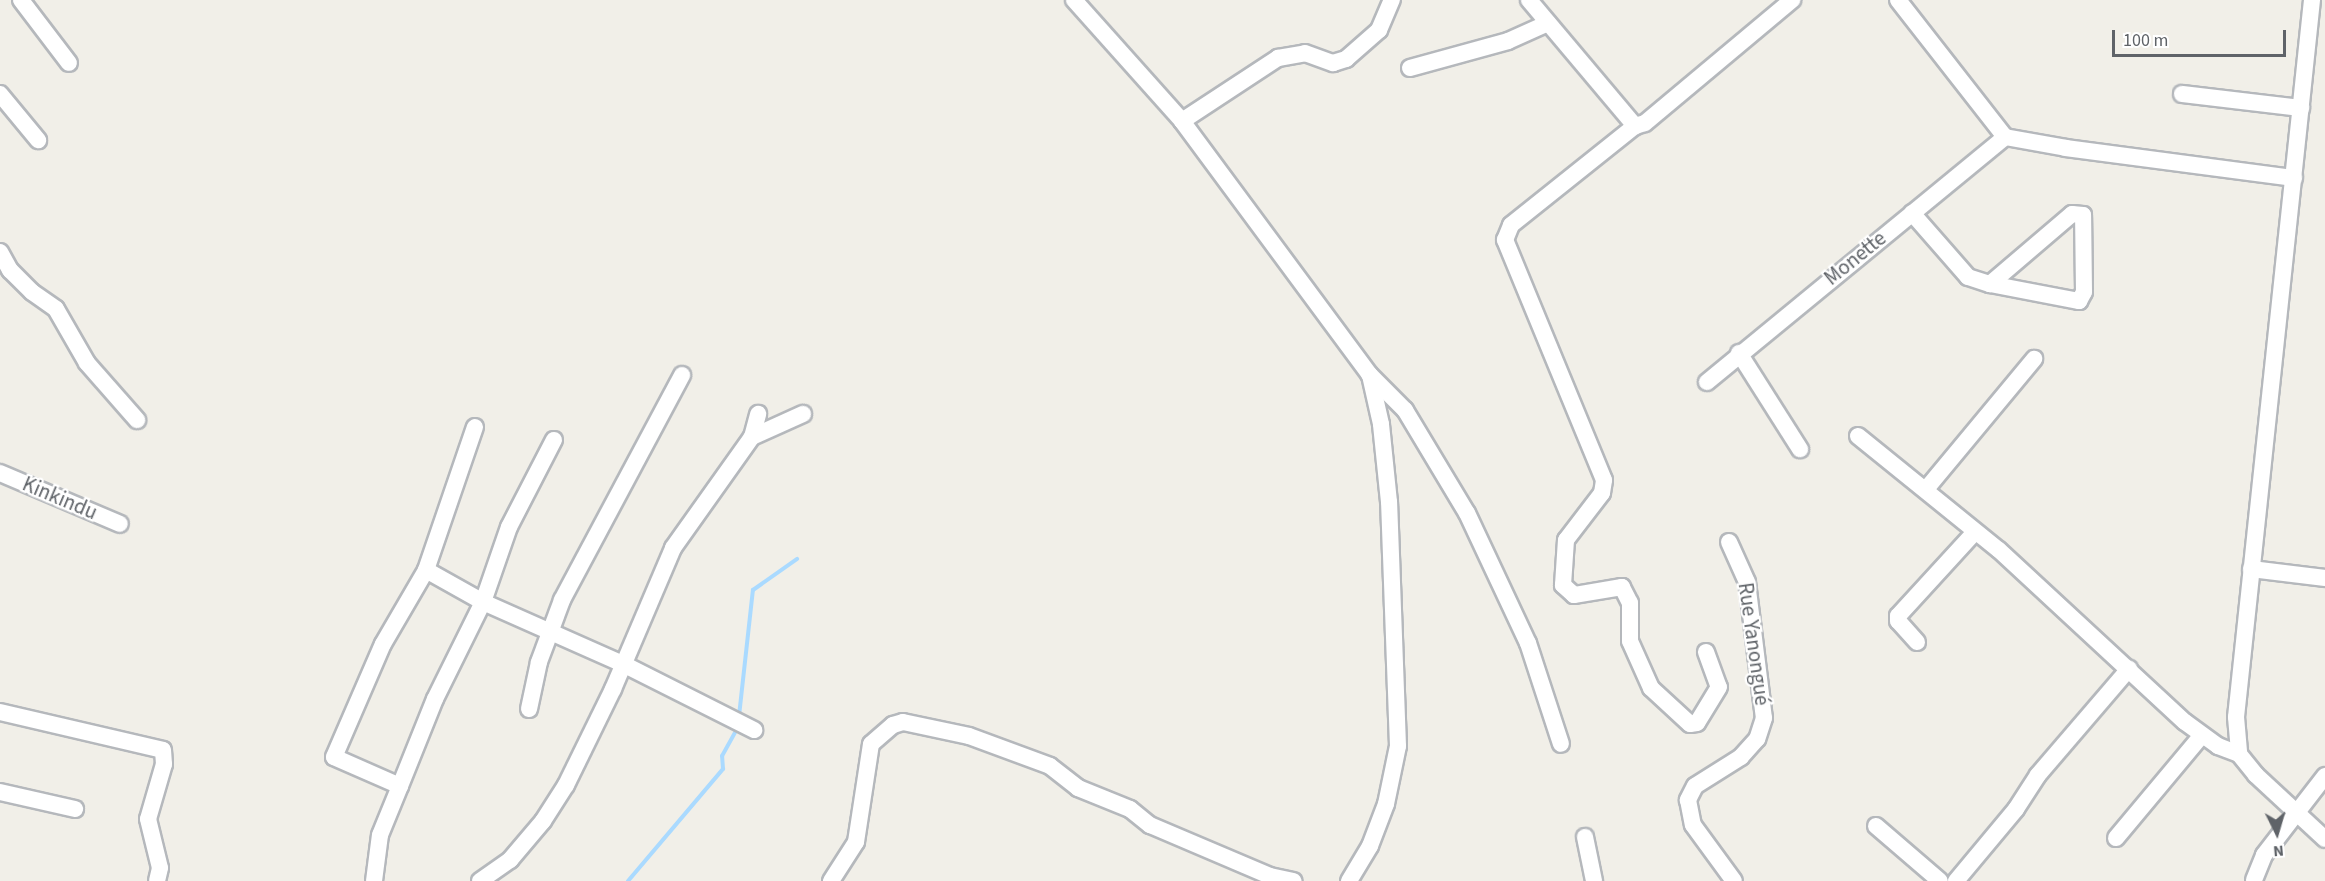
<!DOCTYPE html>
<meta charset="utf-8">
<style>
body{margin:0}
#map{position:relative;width:2325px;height:881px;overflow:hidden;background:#f1efe8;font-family:"Source Sans 3",sans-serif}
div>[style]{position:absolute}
.stream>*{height:4px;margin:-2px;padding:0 2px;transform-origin:2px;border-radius:2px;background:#aadaff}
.roads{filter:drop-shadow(2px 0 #b5b8bc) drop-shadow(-2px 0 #b5b8bc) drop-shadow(0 2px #b5b8bc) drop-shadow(0 -2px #b5b8bc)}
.minor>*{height:16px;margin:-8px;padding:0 8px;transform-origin:8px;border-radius:8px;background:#fff}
span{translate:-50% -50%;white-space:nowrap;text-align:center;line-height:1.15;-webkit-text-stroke:4.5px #fff;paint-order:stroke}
.street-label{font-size:21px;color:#5f6368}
.north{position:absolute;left:2247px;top:803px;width:60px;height:60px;-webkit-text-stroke:4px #fff;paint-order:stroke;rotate:175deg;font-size:16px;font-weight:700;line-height:24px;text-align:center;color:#5f6368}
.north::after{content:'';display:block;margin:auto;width:21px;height:27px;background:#5f6368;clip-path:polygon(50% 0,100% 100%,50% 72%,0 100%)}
.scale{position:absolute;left:2112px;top:30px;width:174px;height:27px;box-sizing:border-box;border:3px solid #5f6368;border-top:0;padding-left:8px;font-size:18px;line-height:21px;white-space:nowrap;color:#5f6368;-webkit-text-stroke:4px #fff;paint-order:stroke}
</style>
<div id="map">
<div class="stream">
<div style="left:739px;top:716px;width:127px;rotate:-83.7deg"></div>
<div style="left:753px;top:590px;width:54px;rotate:-35.2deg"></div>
<div style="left:628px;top:881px;width:147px;rotate:-49.7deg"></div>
<div style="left:723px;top:769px;width:13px;rotate:-94deg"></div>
<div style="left:722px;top:756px;width:33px;rotate:-61deg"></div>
</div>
<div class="roads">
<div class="minor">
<div style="left:21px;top:0;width:79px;rotate:52.7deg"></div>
<div style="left:1074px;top:0;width:162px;rotate:48.2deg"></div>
<div style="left:1182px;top:121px;width:315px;rotate:53.5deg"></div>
<div style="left:1369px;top:374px;width:51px;rotate:45deg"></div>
<div style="left:1405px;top:410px;width:120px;rotate:59deg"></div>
<div style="left:1467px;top:513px;width:144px;rotate:64.9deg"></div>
<div style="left:1528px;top:643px;width:106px;rotate:71.9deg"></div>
<div style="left:1529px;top:0;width:165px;rotate:49.9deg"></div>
<div style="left:1898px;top:0;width:174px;rotate:52deg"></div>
<div style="left:2005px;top:137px;width:62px;rotate:10.2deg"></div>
<div style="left:2066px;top:148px;width:230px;rotate:7.5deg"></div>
<div style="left:2312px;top:0;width:721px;rotate:96.05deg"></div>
<div style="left:2236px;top:717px;width:37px;rotate:85deg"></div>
<div style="left:2239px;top:754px;width:27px;rotate:51deg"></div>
<div style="left:2256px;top:775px;width:94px;rotate:42.8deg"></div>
<div style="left:1410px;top:68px;width:102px;rotate:-15.4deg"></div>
<div style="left:1508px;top:41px;width:44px;rotate:-24.2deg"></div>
<div style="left:0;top:94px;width:60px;rotate:50.4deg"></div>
<div style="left:2182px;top:94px;width:120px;rotate:6.7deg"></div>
<div style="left:1182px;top:121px;width:115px;rotate:-33.3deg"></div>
<div style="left:1278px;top:58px;width:27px;rotate:-10deg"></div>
<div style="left:1305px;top:53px;width:30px;rotate:20deg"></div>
<div style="left:1333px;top:63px;width:14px;rotate:-17deg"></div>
<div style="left:1346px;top:59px;width:44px;rotate:-41.3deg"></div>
<div style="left:1379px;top:30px;width:33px;rotate:-67deg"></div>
<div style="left:1912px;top:213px;width:85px;rotate:48.8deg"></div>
<div style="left:1968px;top:277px;width:23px;rotate:18deg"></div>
<div style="left:1990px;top:284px;width:91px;rotate:10.8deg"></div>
<div style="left:2079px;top:301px;width:10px;rotate:-61deg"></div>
<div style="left:2084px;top:292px;width:77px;rotate:-90.7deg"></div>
<div style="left:2083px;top:215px;width:11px;rotate:-175deg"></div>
<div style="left:2072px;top:214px;width:108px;rotate:139.5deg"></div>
<div style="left:0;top:252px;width:21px;rotate:61deg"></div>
<div style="left:10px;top:270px;width:31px;rotate:45deg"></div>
<div style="left:32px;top:292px;width:29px;rotate:35deg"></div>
<div style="left:56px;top:309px;width:62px;rotate:60.1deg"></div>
<div style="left:87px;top:363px;width:76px;rotate:48.7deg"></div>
<div style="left:1739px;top:353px;width:114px;rotate:57.6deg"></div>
<div style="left:1707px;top:382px;width:386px;rotate:-39.4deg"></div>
<div style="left:1858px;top:436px;width:181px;rotate:39deg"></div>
<div style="left:1999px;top:550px;width:253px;rotate:42.8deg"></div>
<div style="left:2185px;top:722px;width:41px;rotate:36deg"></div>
<div style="left:2218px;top:746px;width:22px;rotate:21deg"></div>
<div style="left:752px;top:437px;width:56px;rotate:-24.3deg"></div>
<div style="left:0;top:473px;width:130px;rotate:23deg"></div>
<div style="left:1927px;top:488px;width:168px;rotate:-50.3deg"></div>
<div style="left:1729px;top:542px;width:44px;rotate:65.8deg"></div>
<div style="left:1747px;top:582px;width:137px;rotate:82.9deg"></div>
<div style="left:1764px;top:718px;width:22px;rotate:108deg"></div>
<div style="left:1757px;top:739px;width:24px;rotate:132deg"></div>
<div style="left:1741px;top:757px;width:54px;rotate:147.8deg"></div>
<div style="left:1695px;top:786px;width:16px;rotate:117deg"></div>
<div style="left:1688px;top:800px;width:25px;rotate:79deg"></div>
<div style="left:1693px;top:825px;width:69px;rotate:53.8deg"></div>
<div style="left:2251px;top:569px;width:75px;rotate:6.9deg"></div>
<div style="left:426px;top:570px;width:65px;rotate:29.3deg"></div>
<div style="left:483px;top:602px;width:153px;rotate:23.9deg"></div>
<div style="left:623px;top:664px;width:147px;rotate:26.7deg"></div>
<div style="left:1917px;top:642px;width:28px;rotate:-132deg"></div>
<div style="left:1898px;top:621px;width:5px;rotate:-90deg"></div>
<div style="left:1898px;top:616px;width:114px;rotate:-47.5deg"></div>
<div style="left:1706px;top:652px;width:37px;rotate:70deg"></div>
<div style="left:1719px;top:687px;width:42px;rotate:121.4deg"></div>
<div style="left:1697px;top:723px;width:7px;rotate:172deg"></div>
<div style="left:1690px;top:724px;width:53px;rotate:-137.3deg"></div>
<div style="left:1651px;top:688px;width:51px;rotate:-114.1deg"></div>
<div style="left:1630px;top:641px;width:38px;rotate:-90deg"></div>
<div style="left:1630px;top:603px;width:18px;rotate:-117deg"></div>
<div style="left:1622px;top:587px;width:49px;rotate:170.5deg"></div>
<div style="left:1574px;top:595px;width:15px;rotate:-138deg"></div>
<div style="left:1563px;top:585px;width:45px;rotate:-86.2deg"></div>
<div style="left:1566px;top:540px;width:59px;rotate:-52.5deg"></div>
<div style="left:1602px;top:493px;width:13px;rotate:-81deg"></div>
<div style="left:1604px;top:480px;width:260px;rotate:-112.4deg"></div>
<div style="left:1505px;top:240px;width:16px;rotate:-68deg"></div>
<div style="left:1511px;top:225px;width:159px;rotate:-38.6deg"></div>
<div style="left:1635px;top:126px;width:10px;rotate:-17deg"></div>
<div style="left:1645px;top:123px;width:192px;rotate:-39.9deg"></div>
<div style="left:529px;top:709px;width:48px;rotate:-78deg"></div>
<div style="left:539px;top:662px;width:66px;rotate:-69.6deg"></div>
<div style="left:562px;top:600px;width:255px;rotate:-61.9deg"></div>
<div style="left:0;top:712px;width:167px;rotate:13.1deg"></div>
<div style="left:163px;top:750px;width:14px;rotate:86deg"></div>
<div style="left:164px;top:764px;width:57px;rotate:106.2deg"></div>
<div style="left:148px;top:819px;width:50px;rotate:76.2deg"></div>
<div style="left:160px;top:868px;width:13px;rotate:103deg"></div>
<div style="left:400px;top:786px;width:72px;rotate:-156.3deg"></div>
<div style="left:334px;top:757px;width:123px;rotate:-66.6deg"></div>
<div style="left:383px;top:644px;width:86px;rotate:-59.8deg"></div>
<div style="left:426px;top:570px;width:151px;rotate:-71.1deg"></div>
<div style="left:0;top:792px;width:77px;rotate:12.8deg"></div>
<div style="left:1876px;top:826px;width:84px;rotate:40.7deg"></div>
<div style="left:1585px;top:837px;width:45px;rotate:78.4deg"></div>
<div style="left:2116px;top:838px;width:134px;rotate:-50.1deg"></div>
<div style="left:2254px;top:880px;width:27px;rotate:-68deg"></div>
<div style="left:2264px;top:855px;width:100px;rotate:-52.3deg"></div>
<div style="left:374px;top:881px;width:46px;rotate:-82.6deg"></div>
<div style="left:380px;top:835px;width:53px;rotate:-67.8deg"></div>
<div style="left:400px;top:786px;width:94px;rotate:-68.1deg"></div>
<div style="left:435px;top:699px;width:108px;rotate:-63.7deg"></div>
<div style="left:483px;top:602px;width:79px;rotate:-70.9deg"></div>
<div style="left:509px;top:527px;width:98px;rotate:-62.7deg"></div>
<div style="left:480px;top:881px;width:37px;rotate:-35deg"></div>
<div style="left:510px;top:860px;width:51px;rotate:-49.8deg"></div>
<div style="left:543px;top:821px;width:43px;rotate:-57.4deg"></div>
<div style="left:566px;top:785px;width:107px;rotate:-63.9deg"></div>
<div style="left:613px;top:689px;width:153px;rotate:-66.9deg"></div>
<div style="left:673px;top:548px;width:136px;rotate:-54.6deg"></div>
<div style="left:752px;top:437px;width:24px;rotate:-75deg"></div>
<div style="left:831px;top:881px;width:46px;rotate:-57.3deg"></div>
<div style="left:856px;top:842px;width:99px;rotate:-81.3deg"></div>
<div style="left:871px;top:744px;width:29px;rotate:-41deg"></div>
<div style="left:893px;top:725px;width:10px;rotate:-17deg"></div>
<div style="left:903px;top:722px;width:67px;rotate:12deg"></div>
<div style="left:969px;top:736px;width:86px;rotate:20.3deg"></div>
<div style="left:1050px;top:766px;width:36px;rotate:38deg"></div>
<div style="left:1078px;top:788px;width:56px;rotate:22deg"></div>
<div style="left:1130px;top:809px;width:26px;rotate:39deg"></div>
<div style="left:1150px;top:825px;width:130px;rotate:23deg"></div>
<div style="left:1270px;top:876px;width:24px;rotate:12deg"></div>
<div style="left:1349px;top:881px;width:41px;rotate:-59deg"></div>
<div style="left:1370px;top:846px;width:45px;rotate:-69.1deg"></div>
<div style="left:1386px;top:804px;width:59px;rotate:-78.3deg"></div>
<div style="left:1398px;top:746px;width:244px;rotate:-92.1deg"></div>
<div style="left:1389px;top:502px;width:78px;rotate:-95.9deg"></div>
<div style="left:1381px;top:424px;width:50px;rotate:-102.7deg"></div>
<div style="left:1956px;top:881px;width:94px;rotate:-50.2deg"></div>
<div style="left:2016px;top:809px;width:40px;rotate:-57.1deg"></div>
<div style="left:2038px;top:775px;width:140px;rotate:-49.4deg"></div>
</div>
</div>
<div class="street-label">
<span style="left:1855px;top:258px;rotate:-39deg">Monette</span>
<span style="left:60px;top:498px;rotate:23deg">Kinkindu</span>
<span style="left:1754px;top:644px;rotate:82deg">Rue Yanongué</span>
</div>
<div class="north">N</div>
<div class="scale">100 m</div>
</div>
